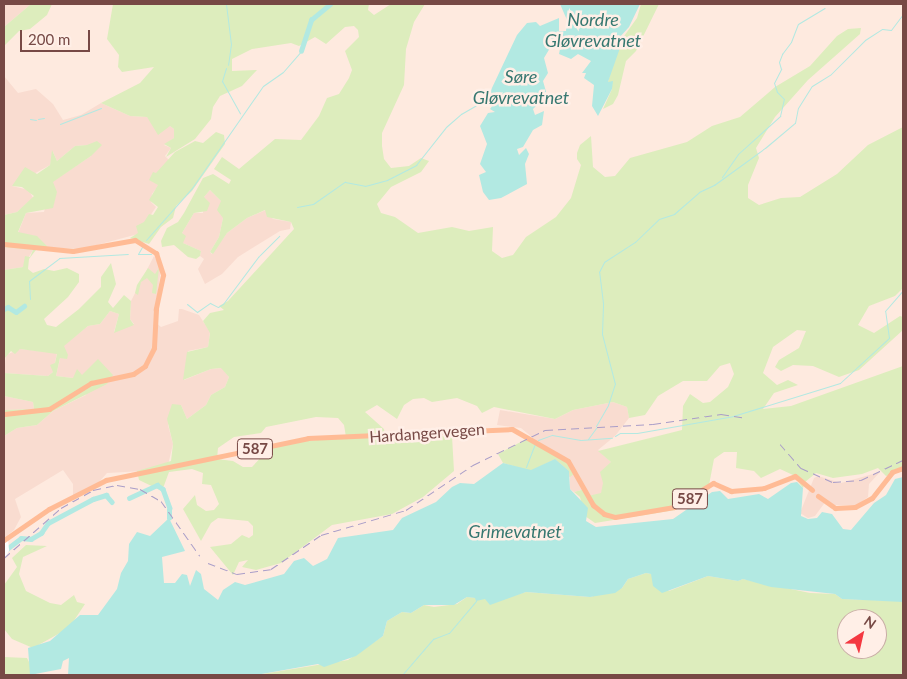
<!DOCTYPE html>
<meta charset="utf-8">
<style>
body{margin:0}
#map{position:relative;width:907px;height:679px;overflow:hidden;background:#feeadf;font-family:Lato,sans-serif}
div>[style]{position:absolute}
.residential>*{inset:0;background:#f9dcd0}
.green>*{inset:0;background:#ddedbd}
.water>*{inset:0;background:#b2e9e2}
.stream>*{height:1px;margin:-0.5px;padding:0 0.5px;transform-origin:0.5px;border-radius:0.5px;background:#b2e9e2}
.river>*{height:4.5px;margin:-2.25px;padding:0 2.25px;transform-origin:2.25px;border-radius:2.25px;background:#b2e9e2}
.minor>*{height:4px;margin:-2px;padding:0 2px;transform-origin:2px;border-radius:2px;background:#fff}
.major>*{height:5px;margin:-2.5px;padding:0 2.5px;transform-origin:2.5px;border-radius:2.5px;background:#ffbb95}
.rail>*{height:1px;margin-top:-0.5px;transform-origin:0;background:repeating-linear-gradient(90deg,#a99dc8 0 8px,transparent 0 13px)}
span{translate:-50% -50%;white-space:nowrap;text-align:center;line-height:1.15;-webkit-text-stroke:5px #ffefe7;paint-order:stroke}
.shield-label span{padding:1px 4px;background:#ffefe7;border:1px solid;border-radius:4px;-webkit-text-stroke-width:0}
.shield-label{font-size:15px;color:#774945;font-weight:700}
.street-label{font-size:16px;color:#774945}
.water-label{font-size:18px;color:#357770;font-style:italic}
.frame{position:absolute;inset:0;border:5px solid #774945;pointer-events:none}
.north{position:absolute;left:837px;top:609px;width:50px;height:50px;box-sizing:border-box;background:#ffefe7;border:1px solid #c9ada6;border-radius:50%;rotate:35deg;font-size:14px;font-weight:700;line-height:20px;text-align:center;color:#774945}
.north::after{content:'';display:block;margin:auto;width:18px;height:22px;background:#f43841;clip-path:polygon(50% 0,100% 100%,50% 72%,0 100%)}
.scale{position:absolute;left:20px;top:30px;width:70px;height:22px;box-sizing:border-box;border:2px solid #774945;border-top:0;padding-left:6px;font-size:15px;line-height:18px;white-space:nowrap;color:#774945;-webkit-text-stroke:4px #ffefe7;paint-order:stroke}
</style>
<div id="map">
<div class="residential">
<div style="clip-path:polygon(4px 4px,31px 4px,4px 27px)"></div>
<div style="clip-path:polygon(4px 76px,18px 93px,36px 89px,53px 104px,63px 120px,81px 115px,101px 103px,130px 116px,147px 117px,156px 127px,170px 126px,174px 129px,174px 138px,164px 145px,171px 148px,165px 156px,170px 161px,158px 173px,158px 186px,152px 194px,151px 202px,156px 207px,138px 234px,82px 249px,49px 248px,35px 236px,18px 233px,26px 213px,44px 212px,52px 182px,91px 156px,87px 145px,75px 146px,57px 161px,53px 152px,50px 165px,12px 186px,29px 190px,33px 198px,17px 212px,4px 215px)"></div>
<div style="clip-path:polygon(210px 190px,221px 201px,223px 218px,219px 237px,210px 252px,212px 254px,227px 233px,247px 218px,266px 210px,273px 219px,291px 222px,290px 229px,280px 231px,238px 257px,222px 274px,205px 284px,198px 269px,204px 259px,200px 256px,201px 251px,183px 243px,182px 233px,194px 213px,203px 213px,204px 197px)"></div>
<div style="clip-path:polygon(10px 246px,33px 250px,23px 267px,4px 270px,4px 247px)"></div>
<div style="clip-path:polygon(154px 256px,161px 268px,154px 321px,161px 327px,178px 321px,179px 309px,182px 309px,199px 315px,210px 332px,208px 347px,188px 351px,184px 380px,211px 369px,222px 368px,229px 377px,225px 387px,211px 395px,206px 405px,187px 419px,181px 405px,168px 425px,173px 444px,168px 465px,143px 471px,107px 473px,93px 489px,73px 496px,73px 484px,63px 470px,15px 499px,21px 517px,14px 530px,4px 538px,4px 436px,17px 428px,37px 425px,53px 411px,86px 395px,82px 375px,73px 378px,56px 376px,63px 346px,88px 326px,100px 324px,110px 311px,119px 314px,114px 332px,134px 324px,130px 319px,131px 301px)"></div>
<div style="clip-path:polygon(20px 349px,57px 353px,53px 372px,48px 376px,4px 373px,6px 355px)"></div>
<div style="clip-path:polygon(4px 396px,33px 402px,34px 409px,4px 410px)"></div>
<div style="clip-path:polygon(613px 402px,627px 407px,629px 418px,615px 436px,598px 450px,611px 462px,601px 494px,588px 496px,585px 489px,574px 492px,570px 489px,570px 477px,523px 463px,533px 438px,521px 428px,497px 425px,500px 410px,555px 419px,573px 410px)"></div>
<div style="clip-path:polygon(880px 472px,869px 484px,868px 497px,857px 505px,834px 505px,826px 501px,815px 516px,808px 518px,800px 513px,814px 478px,818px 476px,841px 483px)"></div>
</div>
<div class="green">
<div style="clip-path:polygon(31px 4px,52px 4px,47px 15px,30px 29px,19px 31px,4px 46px,4px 27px)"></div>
<div style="clip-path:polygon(evenodd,113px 4px,369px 4px,368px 10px,374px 15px,391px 4px,425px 4px,414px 22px,406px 49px,404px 85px,382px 133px,382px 146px,384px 159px,391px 168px,409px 166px,421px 158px,429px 161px,421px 172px,391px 187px,377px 204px,381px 213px,395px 217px,418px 233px,452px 227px,469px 231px,493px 227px,492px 251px,502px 258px,513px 255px,526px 237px,556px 217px,571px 198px,581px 165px,577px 159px,577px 153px,580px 145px,591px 136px,593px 167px,605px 177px,615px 176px,630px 158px,687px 142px,712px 126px,740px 117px,775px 87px,810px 66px,837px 36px,848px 29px,861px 28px,860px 34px,808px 80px,775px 117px,756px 148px,759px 158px,748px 185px,748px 198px,759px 205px,781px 198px,800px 197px,837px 174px,868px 145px,903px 127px,903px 288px,895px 296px,869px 306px,858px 325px,874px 333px,900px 316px,903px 317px,903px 330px,859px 370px,839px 377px,813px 366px,793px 365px,781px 371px,775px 367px,779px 360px,799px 348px,806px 331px,797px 330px,773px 347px,763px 373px,777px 385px,788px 380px,798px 385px,774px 393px,763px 409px,791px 406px,903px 366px,903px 471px,886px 476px,878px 468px,862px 474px,833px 478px,816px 473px,805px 482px,803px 488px,793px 475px,780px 469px,761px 478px,754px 471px,736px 468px,737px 452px,724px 452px,714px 459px,709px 485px,683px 506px,675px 510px,595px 523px,585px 516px,580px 497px,574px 492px,585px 489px,588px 496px,601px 493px,603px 483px,600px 472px,611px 462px,598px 451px,682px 430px,683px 406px,690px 394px,703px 403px,710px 402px,728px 387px,734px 374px,730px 363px,720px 366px,707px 381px,683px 381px,658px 396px,645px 415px,629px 418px,627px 407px,613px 402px,573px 410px,555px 419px,494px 407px,482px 413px,477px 406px,457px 398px,432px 402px,424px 398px,413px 399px,404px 405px,397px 419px,377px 405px,365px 412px,384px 429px,385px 436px,452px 436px,454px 471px,423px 497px,392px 514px,332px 525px,281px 563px,256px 570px,242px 567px,248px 560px,239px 562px,233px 575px,210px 547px,231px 544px,242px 535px,249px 538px,253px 535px,253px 526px,248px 521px,218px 518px,211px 523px,201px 541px,183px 509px,195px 495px,197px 505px,206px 511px,214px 510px,219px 504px,211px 485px,202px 484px,203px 473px,192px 469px,169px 472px,162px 491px,139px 480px,137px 471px,171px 461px,173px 444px,167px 419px,172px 404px,181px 405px,187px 419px,206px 405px,211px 395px,225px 387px,229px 377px,221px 368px,211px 369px,183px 380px,187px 352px,208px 347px,210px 333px,203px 321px,210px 313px,224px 310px,219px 306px,228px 301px,294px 229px,291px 222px,267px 217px,265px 210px,247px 218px,227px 233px,213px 254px,210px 252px,219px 237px,223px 218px,217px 210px,221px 201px,210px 190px,204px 197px,210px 203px,207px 211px,194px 213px,182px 233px,186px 236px,183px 243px,201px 251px,200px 256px,196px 259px,188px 257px,174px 245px,162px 247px,161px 241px,167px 228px,178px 222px,184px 213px,203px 178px,213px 174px,229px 184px,231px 180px,214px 169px,222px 157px,239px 169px,275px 139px,301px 140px,319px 116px,327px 98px,339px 94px,349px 78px,352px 70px,345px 51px,359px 37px,358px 30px,354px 26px,345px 27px,326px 44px,315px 37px,299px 46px,291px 43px,252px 49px,232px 59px,232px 71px,257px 70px,242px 86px,220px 96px,213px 107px,211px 119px,195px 139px,166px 157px,171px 148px,164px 144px,174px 138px,174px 129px,170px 126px,158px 135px,147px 117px,130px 116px,101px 103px,140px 83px,154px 67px,122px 72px,118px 67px,119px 55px,107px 39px,113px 4px,316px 417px,338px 418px,344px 425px,346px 437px,280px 444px,267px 451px,252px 467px,243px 467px,233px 461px,217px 459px,218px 448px,234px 437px,261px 433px,266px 427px,316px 417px)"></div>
<div style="clip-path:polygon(641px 4px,659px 4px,636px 51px,626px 61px,618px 95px,613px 104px,603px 109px,612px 89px,608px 82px,617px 46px,637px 18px)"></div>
<div style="clip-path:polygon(216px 132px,224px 135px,225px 144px,192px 191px,176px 206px,173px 218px,161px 227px,149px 244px,130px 238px,138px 233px,136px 226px,144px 222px,149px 214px,153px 215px,158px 207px,149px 200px,158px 185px,149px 180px,153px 172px,156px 173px,175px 152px,195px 141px,203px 143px)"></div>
<div style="clip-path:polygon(97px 141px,102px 145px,91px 156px,53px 182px,57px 192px,53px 208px,26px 213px,18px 232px,37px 236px,49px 248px,39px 246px,29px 259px,28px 269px,33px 273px,44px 269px,54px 271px,67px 268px,79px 274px,79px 282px,68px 297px,44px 319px,47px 325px,56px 327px,79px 309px,101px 287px,101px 277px,111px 263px,116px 284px,108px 302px,113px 308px,124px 295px,131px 301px,130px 319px,134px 325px,114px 333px,119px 314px,110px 311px,100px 324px,88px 326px,64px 346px,68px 355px,67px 359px,60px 358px,56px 376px,73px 378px,77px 369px,82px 375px,98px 359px,113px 375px,107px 384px,53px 411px,37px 425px,17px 428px,4px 436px,4px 410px,34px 409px,33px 402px,4px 396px,4px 373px,48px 376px,53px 372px,50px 365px,55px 363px,57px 354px,20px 349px,15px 354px,11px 351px,4px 359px,4px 270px,23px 267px,25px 256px,30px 257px,33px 250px,4px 247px,4px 215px,17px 212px,34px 196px,22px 187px,12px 186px,25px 167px,37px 174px,50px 165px,52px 150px,57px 161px,75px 146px,87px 145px)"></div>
<div style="clip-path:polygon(148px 268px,155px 274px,159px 268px,156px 294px,152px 293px,153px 285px,147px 278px,141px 282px,138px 295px,135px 293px,137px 285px)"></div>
<div style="clip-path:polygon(528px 438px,564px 459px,575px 473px,570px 477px,569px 471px,555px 459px,531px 471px,503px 463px,498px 454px)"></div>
<div style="clip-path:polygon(26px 545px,47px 546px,23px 557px,19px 574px,26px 591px,50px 603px,61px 605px,74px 595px,77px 602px,85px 604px,69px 628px,33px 648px,12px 639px,4px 629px,4px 585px,17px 567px,12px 558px)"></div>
<div style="clip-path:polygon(evenodd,646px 573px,651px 574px,669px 591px,708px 576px,738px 581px,743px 579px,810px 593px,835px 594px,842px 599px,902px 601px,903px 675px,256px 675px,348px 660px,383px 636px,387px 621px,402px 612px,411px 613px,424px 605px,434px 607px,457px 604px,467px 597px,499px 600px,526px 592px,590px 597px,622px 588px,628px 579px,646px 573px,847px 619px,877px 619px,877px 649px,847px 649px,847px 619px)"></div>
<div style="clip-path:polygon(4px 657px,27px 658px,31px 666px,30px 675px,4px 675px)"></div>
</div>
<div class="water">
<div style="clip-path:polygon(560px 4px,640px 4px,629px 27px,619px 38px,620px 48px,608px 82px,613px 81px,612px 89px,598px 116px,592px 106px,594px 85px,584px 78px,586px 73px,582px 73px,591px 61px,578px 54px,571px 59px,559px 54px,563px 33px,559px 33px,544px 58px,548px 73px,543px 81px,547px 95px,533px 109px,535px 115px,544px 111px,542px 125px,533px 130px,523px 147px,517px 149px,519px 155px,526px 148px,529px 154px,525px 164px,527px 184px,501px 198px,489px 200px,483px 192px,479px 175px,486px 172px,480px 164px,487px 144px,480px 126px,488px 113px,495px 112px,490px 109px,493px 105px,491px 90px,517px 35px,527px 23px,536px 22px,540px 26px,559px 18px,559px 31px,566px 31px,567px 20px)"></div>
<div style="clip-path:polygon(555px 459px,569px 471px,570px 489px,588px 508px,586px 521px,596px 527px,673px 519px,712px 492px,720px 491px,728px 499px,759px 494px,768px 499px,791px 483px,797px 482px,803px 488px,801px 516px,808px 519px,817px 518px,822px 512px,832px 514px,843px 529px,851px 530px,874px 503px,886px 495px,895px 479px,903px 477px,903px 602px,842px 599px,835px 594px,771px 587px,743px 579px,738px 581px,708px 576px,662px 593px,653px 586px,651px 574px,646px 573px,628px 579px,622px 588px,615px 593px,590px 597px,526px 592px,490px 605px,485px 599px,476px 601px,475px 598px,467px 597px,454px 605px,424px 605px,411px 613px,402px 612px,387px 621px,383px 636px,356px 656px,324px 667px,318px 664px,256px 675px,68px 675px,69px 658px,63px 661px,61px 669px,30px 675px,28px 648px,50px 641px,80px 615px,98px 615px,117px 589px,121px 573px,128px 561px,129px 544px,137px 532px,150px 536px,169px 518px,185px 551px,162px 557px,164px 583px,175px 583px,182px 574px,187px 575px,190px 586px,196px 570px,201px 574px,204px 589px,218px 600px,223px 590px,235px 582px,245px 585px,284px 574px,294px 561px,304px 558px,313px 566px,327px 559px,338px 538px,393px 530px,402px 518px,436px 502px,452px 487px,460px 483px,474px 484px,503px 463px,531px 470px)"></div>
</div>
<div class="stream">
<div style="left:226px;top:4px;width:40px;rotate:82.9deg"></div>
<div style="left:231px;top:44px;width:21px;rotate:98deg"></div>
<div style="left:226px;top:68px;width:14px;rotate:107deg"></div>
<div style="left:222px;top:81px;width:37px;rotate:61deg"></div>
<div style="left:30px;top:119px;width:6px;rotate:9deg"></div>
<div style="left:38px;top:119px;width:6px;rotate:-9deg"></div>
<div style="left:60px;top:124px;width:44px;rotate:-21.3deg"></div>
<div style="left:722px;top:177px;width:28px;rotate:-55deg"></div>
<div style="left:738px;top:154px;width:57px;rotate:-42.1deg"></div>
<div style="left:780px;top:116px;width:17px;rotate:-77deg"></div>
<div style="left:784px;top:99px;width:10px;rotate:-135deg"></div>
<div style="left:777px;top:92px;width:9px;rotate:-108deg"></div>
<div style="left:774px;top:83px;width:16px;rotate:-63deg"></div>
<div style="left:781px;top:69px;width:7px;rotate:-106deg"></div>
<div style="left:779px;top:62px;width:9px;rotate:-69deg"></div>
<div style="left:782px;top:54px;width:15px;rotate:-53deg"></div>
<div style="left:791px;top:42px;width:19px;rotate:-69deg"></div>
<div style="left:798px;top:24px;width:31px;rotate:-31deg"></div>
<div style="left:297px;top:207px;width:16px;rotate:-11deg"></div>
<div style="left:313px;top:204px;width:39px;rotate:-35deg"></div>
<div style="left:345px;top:182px;width:20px;rotate:11deg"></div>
<div style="left:365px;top:186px;width:23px;rotate:-15deg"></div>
<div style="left:387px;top:180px;width:33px;rotate:-27deg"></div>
<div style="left:416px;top:165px;width:48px;rotate:-51.7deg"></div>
<div style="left:446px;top:127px;width:20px;rotate:-41deg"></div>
<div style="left:461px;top:114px;width:36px;rotate:-30deg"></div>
<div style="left:146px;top:240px;width:69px;rotate:-48.5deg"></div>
<div style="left:192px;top:188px;width:124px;rotate:-55.2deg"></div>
<div style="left:263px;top:86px;width:24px;rotate:-35deg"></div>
<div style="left:283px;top:72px;width:28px;rotate:-49deg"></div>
<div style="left:142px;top:247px;width:8px;rotate:120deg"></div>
<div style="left:138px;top:254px;width:13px"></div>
<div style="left:30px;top:299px;width:18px;rotate:-93deg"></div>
<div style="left:29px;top:281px;width:38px;rotate:-37deg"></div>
<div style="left:59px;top:258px;width:69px;rotate:-3.3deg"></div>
<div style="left:187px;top:304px;width:13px;rotate:39deg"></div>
<div style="left:197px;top:312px;width:16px;rotate:-35deg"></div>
<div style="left:210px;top:303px;width:9px;rotate:27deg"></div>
<div style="left:218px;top:307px;width:6px;rotate:-31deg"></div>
<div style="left:223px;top:304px;width:59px;rotate:-53.3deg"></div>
<div style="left:258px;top:257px;width:30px;rotate:-45deg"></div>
<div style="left:596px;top:426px;width:24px;rotate:-60deg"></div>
<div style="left:608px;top:405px;width:22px;rotate:-72deg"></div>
<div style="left:615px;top:384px;width:52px;rotate:-104.6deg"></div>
<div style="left:602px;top:334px;width:31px;rotate:-88deg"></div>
<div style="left:603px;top:303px;width:31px;rotate:-97deg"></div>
<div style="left:599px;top:272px;width:11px;rotate:-63deg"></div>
<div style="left:604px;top:262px;width:37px;rotate:-33deg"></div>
<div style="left:635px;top:242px;width:33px;rotate:-44deg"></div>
<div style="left:659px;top:219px;width:16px;rotate:-18deg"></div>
<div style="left:674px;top:214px;width:33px;rotate:-41deg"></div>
<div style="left:699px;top:192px;width:17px;rotate:-25deg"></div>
<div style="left:714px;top:185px;width:63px;rotate:-36deg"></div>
<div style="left:765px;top:148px;width:39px;rotate:-40deg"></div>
<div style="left:795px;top:123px;width:15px;rotate:-79deg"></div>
<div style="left:798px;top:108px;width:26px;rotate:-58deg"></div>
<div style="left:812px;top:86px;width:22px;rotate:-32deg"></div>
<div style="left:831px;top:74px;width:48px;rotate:-45deg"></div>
<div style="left:865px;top:40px;width:20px;rotate:-33deg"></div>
<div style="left:882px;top:29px;width:9px;rotate:6deg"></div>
<div style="left:891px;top:30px;width:20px;rotate:-53deg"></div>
<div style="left:615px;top:436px;width:6px;rotate:-31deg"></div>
<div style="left:620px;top:433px;width:17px"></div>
<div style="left:637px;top:433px;width:97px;rotate:-10deg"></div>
<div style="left:733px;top:416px;width:112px;rotate:-17.1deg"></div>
<div style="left:840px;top:383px;width:67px;rotate:-42.6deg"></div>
<div style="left:889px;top:338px;width:27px;rotate:-98deg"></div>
<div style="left:885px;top:311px;width:28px;rotate:-49deg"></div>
<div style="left:588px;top:439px;width:14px;rotate:-54deg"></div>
<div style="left:538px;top:440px;width:15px;rotate:-20deg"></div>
<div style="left:552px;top:435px;width:29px;rotate:10deg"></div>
<div style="left:581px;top:440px;width:31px;rotate:-4deg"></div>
<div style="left:526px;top:467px;width:26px;rotate:-69deg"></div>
<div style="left:402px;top:675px;width:48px;rotate:-49.3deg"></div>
<div style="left:433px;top:639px;width:17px;rotate:-21deg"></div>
<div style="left:449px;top:633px;width:42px;rotate:-49.8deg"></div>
</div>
<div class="river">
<div style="left:301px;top:51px;width:33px;rotate:-72deg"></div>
<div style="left:311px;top:20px;width:25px;rotate:-40deg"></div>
<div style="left:4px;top:309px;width:4px;rotate:-27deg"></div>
<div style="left:8px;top:307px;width:9px;rotate:32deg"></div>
<div style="left:16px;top:312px;width:10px;rotate:-37deg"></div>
<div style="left:129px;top:498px;width:31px;rotate:-25deg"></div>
<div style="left:157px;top:485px;width:7px;rotate:34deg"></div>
<div style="left:163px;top:489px;width:20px;rotate:70deg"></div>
<div style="left:169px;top:518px;width:8px;rotate:-90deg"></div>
<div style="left:4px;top:551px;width:21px;rotate:-37deg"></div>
<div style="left:21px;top:538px;width:10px;rotate:6deg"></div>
<div style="left:31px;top:539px;width:12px;rotate:-31deg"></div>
<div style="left:41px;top:533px;width:12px;rotate:-55deg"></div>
<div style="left:48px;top:523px;width:51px;rotate:-28.1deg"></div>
<div style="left:93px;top:499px;width:14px;rotate:-17deg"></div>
<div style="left:106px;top:495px;width:9px;rotate:49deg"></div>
</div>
<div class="minor">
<div style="left:4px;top:556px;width:7px;rotate:-63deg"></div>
<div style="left:7px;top:550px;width:11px;rotate:-95deg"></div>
</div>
<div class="major">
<div style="left:4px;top:244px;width:69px;rotate:5.8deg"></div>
<div style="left:73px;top:251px;width:63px;rotate:-10.1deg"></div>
<div style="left:135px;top:240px;width:25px;rotate:32deg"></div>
<div style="left:156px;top:253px;width:23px;rotate:72deg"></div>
<div style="left:163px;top:275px;width:35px;rotate:102deg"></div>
<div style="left:156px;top:309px;width:39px;rotate:93deg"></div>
<div style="left:154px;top:348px;width:20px;rotate:117deg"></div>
<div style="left:145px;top:366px;width:14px;rotate:146deg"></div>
<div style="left:133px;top:374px;width:43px;rotate:167.9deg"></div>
<div style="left:91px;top:383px;width:49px;rotate:148.2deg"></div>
<div style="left:49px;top:409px;width:45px;rotate:173.7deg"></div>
<div style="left:818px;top:496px;width:21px;rotate:35deg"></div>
<div style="left:835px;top:508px;width:20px;rotate:-3deg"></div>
<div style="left:855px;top:507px;width:19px;rotate:-28deg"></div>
<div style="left:872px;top:498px;width:33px;rotate:-52deg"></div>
<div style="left:892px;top:472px;width:12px;rotate:-20deg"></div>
<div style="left:4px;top:540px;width:55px;rotate:-34.6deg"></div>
<div style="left:49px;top:509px;width:64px;rotate:-27deg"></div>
<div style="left:106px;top:480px;width:206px;rotate:-11.7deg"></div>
<div style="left:308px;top:438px;width:204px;rotate:-2.5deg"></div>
<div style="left:512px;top:429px;width:64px;rotate:29.7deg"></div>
<div style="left:568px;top:461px;width:51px;rotate:60.4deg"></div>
<div style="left:593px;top:505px;width:14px;rotate:39deg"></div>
<div style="left:604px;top:514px;width:11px;rotate:15deg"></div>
<div style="left:615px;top:517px;width:60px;rotate:-9.6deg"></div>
<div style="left:674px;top:507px;width:46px;rotate:-31.6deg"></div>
<div style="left:713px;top:483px;width:20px;rotate:24deg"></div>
<div style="left:731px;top:491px;width:33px;rotate:-5deg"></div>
<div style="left:764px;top:488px;width:33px;rotate:-21deg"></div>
<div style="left:795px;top:476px;width:22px;rotate:39deg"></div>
</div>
<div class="rail">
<div style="left:780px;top:444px;width:32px;rotate:49deg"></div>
<div style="left:801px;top:468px;width:35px;rotate:24deg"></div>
<div style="left:833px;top:482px;width:28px;rotate:-4deg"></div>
<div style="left:861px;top:480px;width:47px;rotate:-25.5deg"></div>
<div style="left:4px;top:558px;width:76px;rotate:-41.3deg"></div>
<div style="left:61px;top:508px;width:37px;rotate:-29deg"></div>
<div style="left:93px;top:490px;width:25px;rotate:-12deg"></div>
<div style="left:117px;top:485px;width:23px;rotate:10deg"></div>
<div style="left:140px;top:489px;width:24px;rotate:30deg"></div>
<div style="left:161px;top:501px;width:67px;rotate:54.7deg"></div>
<div style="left:208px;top:563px;width:31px;rotate:21deg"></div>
<div style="left:237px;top:574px;width:34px;rotate:-8deg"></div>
<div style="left:271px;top:569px;width:60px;rotate:-34.2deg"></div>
<div style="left:321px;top:535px;width:89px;rotate:-16.4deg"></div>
<div style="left:406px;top:510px;width:81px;rotate:-33.9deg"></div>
<div style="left:473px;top:465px;width:80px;rotate:-25.9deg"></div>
<div style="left:545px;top:430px;width:108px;rotate:-3.2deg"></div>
<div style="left:653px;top:424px;width:69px;rotate:-8.4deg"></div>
<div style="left:721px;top:414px;width:26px;rotate:9deg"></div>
</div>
<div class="shield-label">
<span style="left:255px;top:449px">587</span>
<span style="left:690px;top:499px">587</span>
</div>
<div class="street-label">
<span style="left:427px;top:433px;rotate:-4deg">Hardangervegen</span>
</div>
<div class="water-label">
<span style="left:593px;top:30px">Nordre<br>Gløvrevatnet</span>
<span style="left:521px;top:87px">Søre<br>Gløvrevatnet</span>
<span style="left:515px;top:531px">Grimevatnet</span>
</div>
<div class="frame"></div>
<div class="north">N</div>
<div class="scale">200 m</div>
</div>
